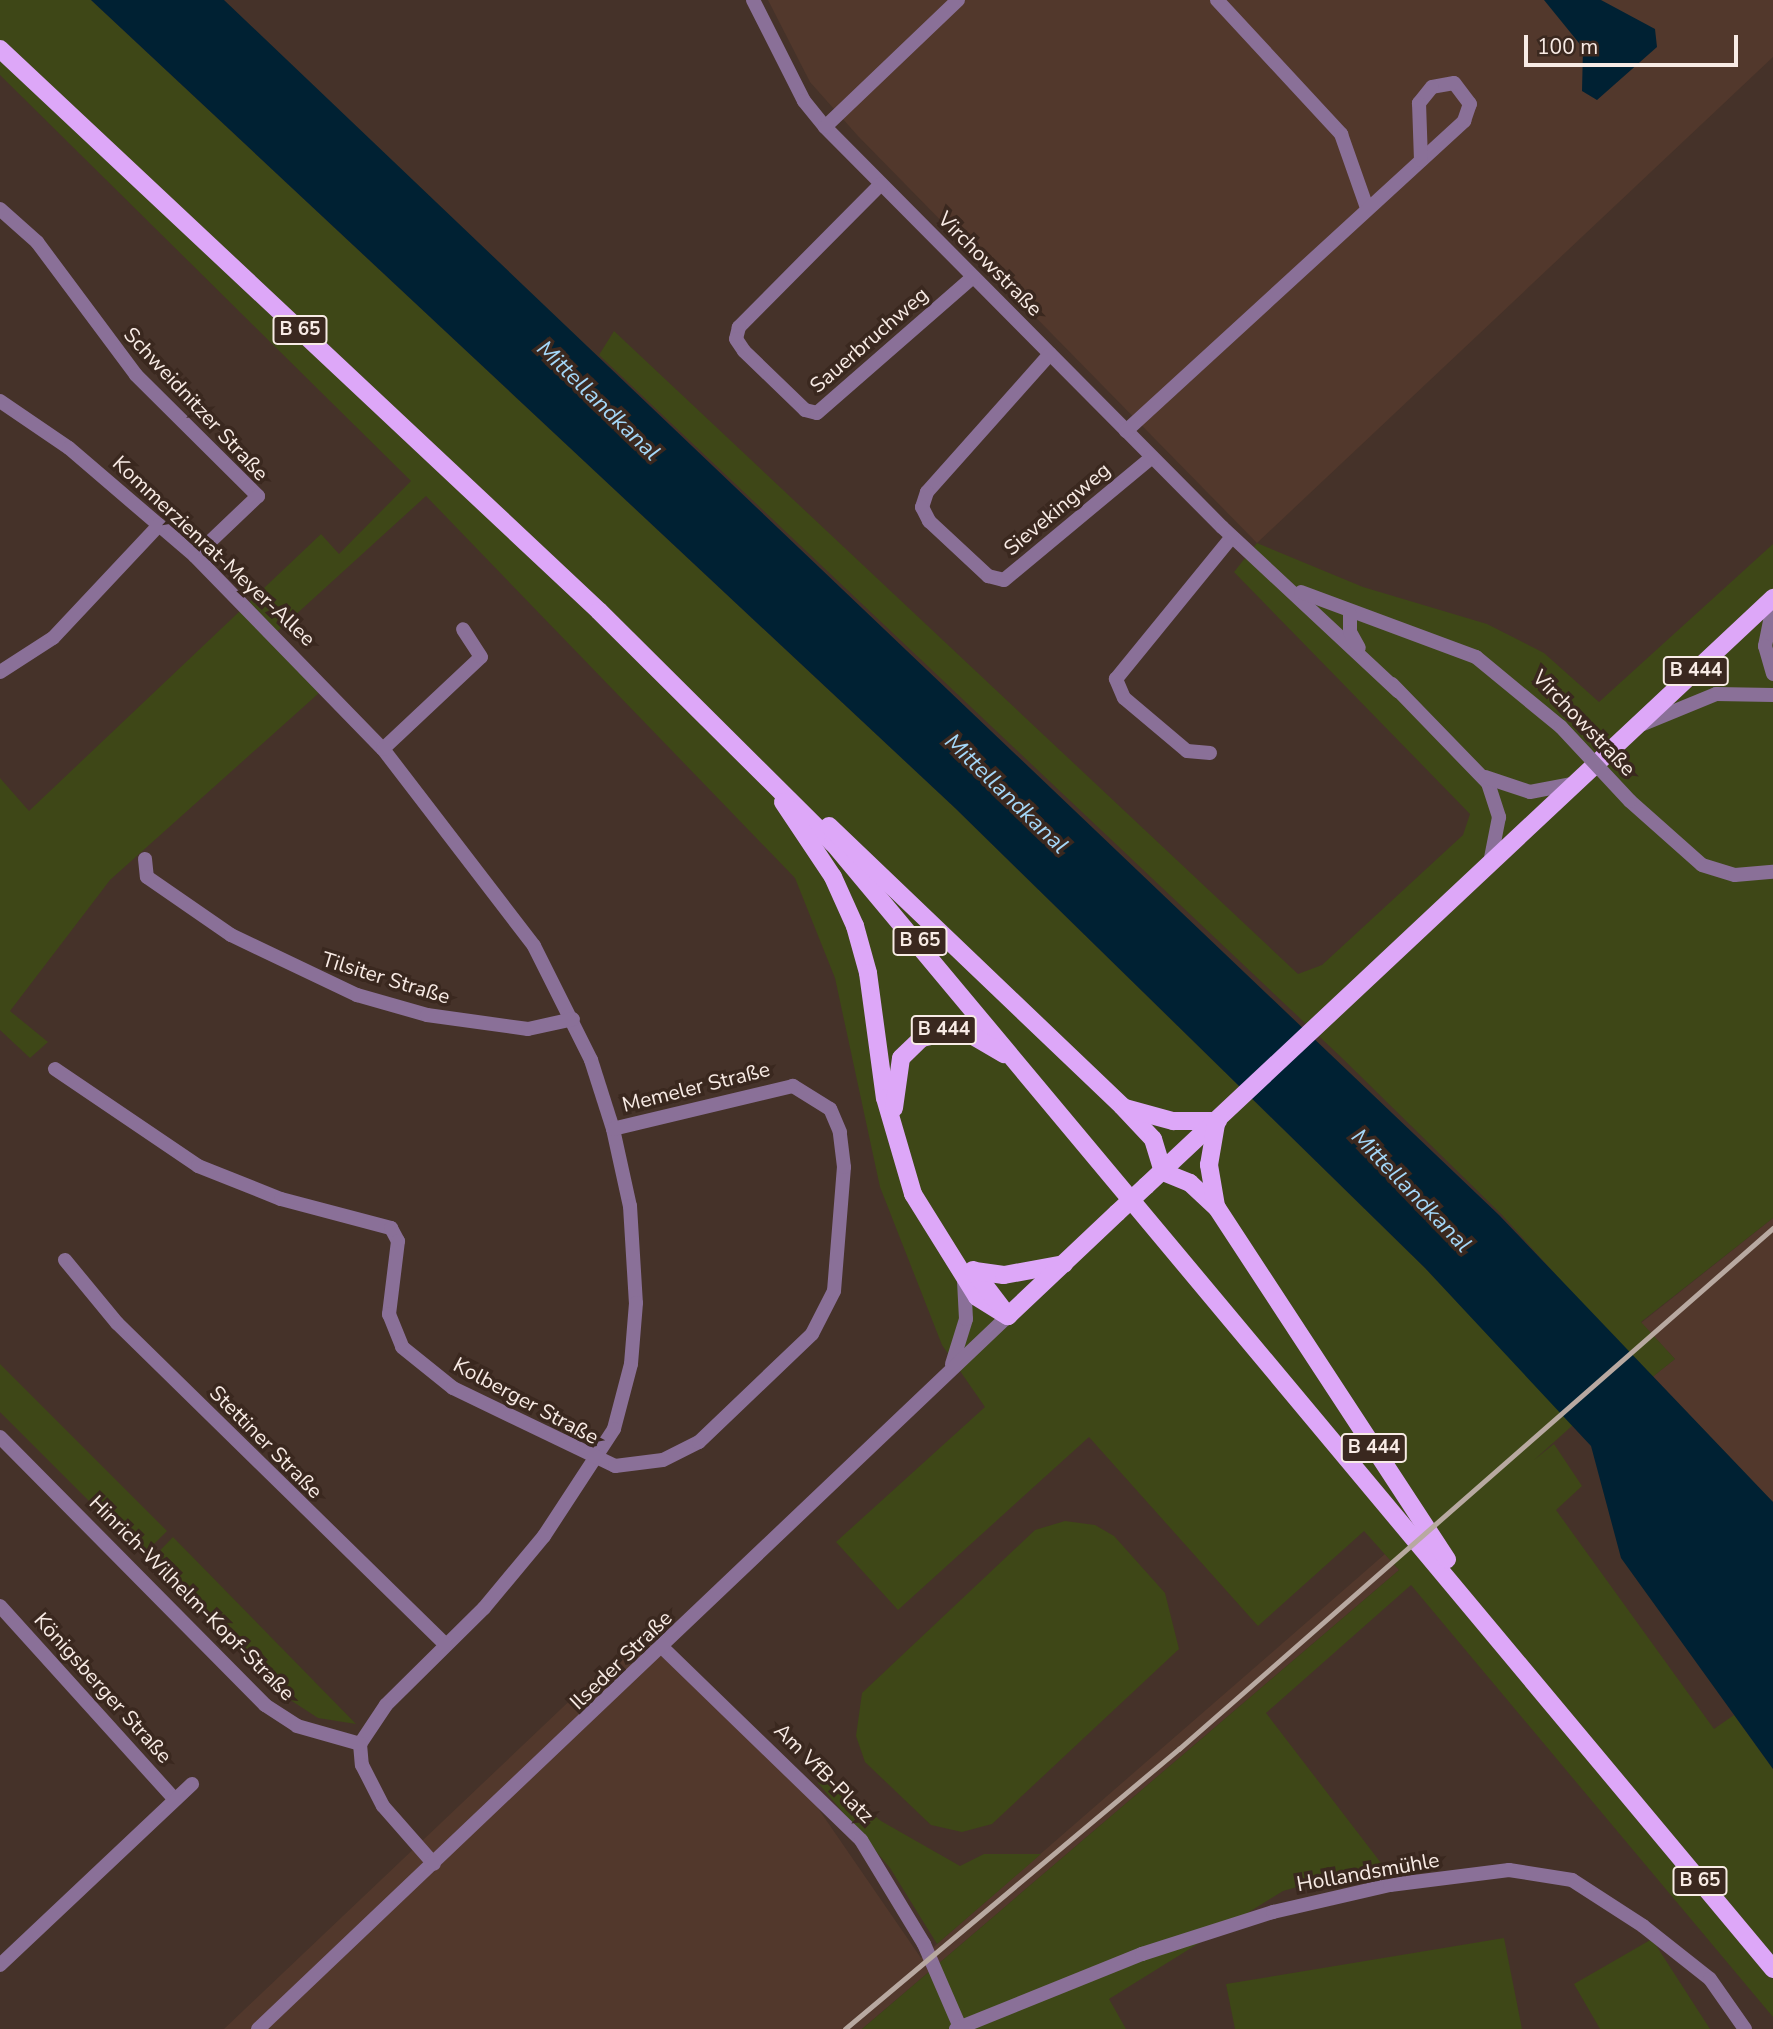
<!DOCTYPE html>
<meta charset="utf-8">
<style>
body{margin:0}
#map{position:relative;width:1773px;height:2029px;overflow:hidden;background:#453229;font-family:"Nunito Sans",sans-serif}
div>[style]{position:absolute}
.built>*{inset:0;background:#52382c}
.green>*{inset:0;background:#3e4717}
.water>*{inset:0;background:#002133}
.minor>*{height:14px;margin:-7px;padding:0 7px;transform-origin:7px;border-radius:7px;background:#8a7098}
.tertiary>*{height:14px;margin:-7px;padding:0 7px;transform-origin:7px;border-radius:7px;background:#8a7098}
.primary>*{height:18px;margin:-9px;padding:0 9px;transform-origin:9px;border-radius:9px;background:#dda7f8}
.rail>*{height:4.5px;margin:-2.25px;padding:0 2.25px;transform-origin:2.25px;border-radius:2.25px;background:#b8a9a1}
.minor-bridge>*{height:14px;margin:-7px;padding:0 7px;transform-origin:7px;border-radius:7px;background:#8a7098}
.primary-bridge>*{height:18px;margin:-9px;padding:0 9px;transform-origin:9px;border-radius:9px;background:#dda7f8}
span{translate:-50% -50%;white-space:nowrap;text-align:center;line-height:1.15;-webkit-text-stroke:7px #3a281f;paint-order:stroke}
.shield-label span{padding:2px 5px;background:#3a281f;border:2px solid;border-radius:5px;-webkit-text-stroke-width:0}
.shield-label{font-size:19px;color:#f8ebe5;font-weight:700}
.street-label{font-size:21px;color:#f8ebe5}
.water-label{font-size:23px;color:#a4d7f8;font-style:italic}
.scale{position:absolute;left:1524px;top:35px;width:214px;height:32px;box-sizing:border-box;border:4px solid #f8ebe5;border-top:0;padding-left:9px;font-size:21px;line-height:24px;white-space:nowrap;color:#f8ebe5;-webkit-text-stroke:5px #3a281f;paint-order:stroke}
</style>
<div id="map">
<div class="built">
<div style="clip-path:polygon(768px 0,1773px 0,1773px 57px,1257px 543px,858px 136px,810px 82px)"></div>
<div style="clip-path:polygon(1773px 1218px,1773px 1502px,1650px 1379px,1675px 1359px,1641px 1323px)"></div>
<div style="clip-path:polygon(1385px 1554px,1399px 1570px,862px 2029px,224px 2029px,640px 1634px,813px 1801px,921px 1958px)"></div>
</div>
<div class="green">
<div style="clip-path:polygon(0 0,91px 0,955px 808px,1425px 1268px,1573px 1425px,1534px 1460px,1554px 1444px,1582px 1486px,1556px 1510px,1714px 1729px,1734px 1715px,1773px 1769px,1773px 2017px,1411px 1585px,1266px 1713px,1381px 1863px,1283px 1891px,1109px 1999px,1126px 2029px,862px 2029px,1399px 1570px,1364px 1531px,1258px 1626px,1089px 1437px,898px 1610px,836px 1542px,985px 1407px,942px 1345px,880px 1187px,835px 978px,795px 878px,426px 496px,269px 639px,319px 693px,110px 880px,10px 1011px,48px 1042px,30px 1058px,0 1030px,0 778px,29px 811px,321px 534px,339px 554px,411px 481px,0 75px)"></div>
<div style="clip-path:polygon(614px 331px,1298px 974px,1322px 965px,1463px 835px,1470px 814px,1234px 572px,1257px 543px,1363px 587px,1487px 624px,1544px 653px,1599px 702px,1773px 544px,1773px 1218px,1641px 1322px,1675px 1359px,1650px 1379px,1502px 1215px,1342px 1058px,599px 355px)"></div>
<div style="clip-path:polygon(0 1364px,167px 1531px,143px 1555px,0 1412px)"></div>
<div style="clip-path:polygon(1065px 1521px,1095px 1525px,1114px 1536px,1165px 1593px,1179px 1649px,992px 1824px,962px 1832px,931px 1825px,865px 1762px,856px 1736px,862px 1693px,1035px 1530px)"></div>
<div style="clip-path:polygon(173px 1537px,356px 1724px,318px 1718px,278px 1692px,150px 1561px)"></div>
<div style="clip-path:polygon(822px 1773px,881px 1821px,960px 1866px,984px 1854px,1041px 1854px,937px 1944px,890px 1868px,818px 1783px)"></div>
<div style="clip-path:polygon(1504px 1938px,1522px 2029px,1235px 2029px,1226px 1984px)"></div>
<div style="clip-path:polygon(1652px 1939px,1710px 2029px,1600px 2029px,1574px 1984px)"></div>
</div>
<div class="water">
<div style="clip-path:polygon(91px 0,224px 0,1499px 1215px,1773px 1502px,1773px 1769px,1621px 1558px,1591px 1446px,1425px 1268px,955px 808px)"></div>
<div style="clip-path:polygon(1544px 0,1601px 0,1655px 29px,1657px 47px,1597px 100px,1582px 91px,1583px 48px)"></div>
</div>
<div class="minor">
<div style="left:753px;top:0;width:113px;rotate:63.2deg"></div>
<div style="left:804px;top:101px;width:33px;rotate:51deg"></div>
<div style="left:825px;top:127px;width:564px;rotate:45.22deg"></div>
<div style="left:1222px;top:527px;width:241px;rotate:43deg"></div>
<div style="left:1217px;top:0;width:183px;rotate:47.2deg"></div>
<div style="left:1341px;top:134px;width:78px;rotate:70.6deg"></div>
<div style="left:825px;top:127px;width:184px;rotate:-43.7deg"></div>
<div style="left:881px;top:184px;width:202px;rotate:134.8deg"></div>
<div style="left:739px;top:327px;width:12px;rotate:104deg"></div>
<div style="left:736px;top:339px;width:14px;rotate:56deg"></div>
<div style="left:744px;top:351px;width:85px;rotate:44deg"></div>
<div style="left:805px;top:410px;width:12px;rotate:14deg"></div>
<div style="left:817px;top:413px;width:207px;rotate:-41.1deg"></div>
<div style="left:0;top:209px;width:50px;rotate:41.7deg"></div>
<div style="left:37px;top:242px;width:166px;rotate:53.3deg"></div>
<div style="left:136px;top:375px;width:172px;rotate:44.8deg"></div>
<div style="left:258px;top:496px;width:87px;rotate:136.4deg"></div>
<div style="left:1050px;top:354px;width:185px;rotate:131.7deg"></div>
<div style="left:927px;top:492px;width:16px;rotate:108deg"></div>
<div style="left:922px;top:507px;width:16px;rotate:63deg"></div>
<div style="left:929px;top:521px;width:81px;rotate:43deg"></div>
<div style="left:988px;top:576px;width:16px;rotate:14deg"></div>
<div style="left:1004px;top:580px;width:192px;rotate:-39.7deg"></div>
<div style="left:0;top:401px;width:83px;rotate:34.3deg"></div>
<div style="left:69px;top:448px;width:166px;rotate:40.6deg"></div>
<div style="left:195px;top:556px;width:269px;rotate:45.8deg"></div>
<div style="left:383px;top:749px;width:248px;rotate:52.5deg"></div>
<div style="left:534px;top:946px;width:127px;rotate:63.4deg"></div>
<div style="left:591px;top:1060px;width:72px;rotate:72.3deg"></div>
<div style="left:613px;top:1129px;width:79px;rotate:77.6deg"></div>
<div style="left:630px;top:1206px;width:97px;rotate:86.5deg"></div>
<div style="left:636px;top:1303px;width:61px;rotate:94.7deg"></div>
<div style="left:631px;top:1364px;width:67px;rotate:104.7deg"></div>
<div style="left:614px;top:1429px;width:128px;rotate:123.2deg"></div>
<div style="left:544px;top:1536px;width:94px;rotate:129.8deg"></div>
<div style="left:484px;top:1608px;width:138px;rotate:135.3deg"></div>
<div style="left:386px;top:1705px;width:47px;rotate:123.7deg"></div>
<div style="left:360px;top:1744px;width:21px;rotate:85deg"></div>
<div style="left:362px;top:1765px;width:46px;rotate:62.9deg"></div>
<div style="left:383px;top:1806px;width:77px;rotate:48.7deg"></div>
<div style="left:1126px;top:431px;width:459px;rotate:-42.5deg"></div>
<div style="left:1464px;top:121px;width:18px;rotate:-71deg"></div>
<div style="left:1470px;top:104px;width:26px;rotate:-127deg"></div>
<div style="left:1454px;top:83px;width:22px;rotate:170deg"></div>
<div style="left:1432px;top:87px;width:21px;rotate:129deg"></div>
<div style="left:1419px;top:103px;width:57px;rotate:88deg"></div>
<div style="left:1301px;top:592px;width:187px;rotate:20.4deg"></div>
<div style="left:1476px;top:657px;width:110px;rotate:39.5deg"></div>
<div style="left:1773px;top:606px;width:41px;rotate:101.3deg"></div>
<div style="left:1765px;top:646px;width:29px;rotate:74deg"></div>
<div style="left:1350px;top:614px;width:18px;rotate:90deg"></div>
<div style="left:1350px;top:632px;width:18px;rotate:61deg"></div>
<div style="left:0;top:672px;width:63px;rotate:-32.7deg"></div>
<div style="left:53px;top:638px;width:155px;rotate:-46.8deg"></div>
<div style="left:1392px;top:684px;width:138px;rotate:45.9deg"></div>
<div style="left:1488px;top:783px;width:36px;rotate:72deg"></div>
<div style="left:1499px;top:817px;width:47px;rotate:101.1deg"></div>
<div style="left:1643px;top:724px;width:79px;rotate:-22.3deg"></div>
<div style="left:1716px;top:694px;width:57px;rotate:1deg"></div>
<div style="left:383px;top:749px;width:134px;rotate:-43.2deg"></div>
<div style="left:481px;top:657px;width:33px;rotate:-123deg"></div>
<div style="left:1210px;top:753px;width:23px;rotate:-175deg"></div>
<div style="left:1187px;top:751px;width:82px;rotate:-139.9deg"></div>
<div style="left:1124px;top:698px;width:21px;rotate:-113deg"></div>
<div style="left:1116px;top:679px;width:183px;rotate:-50.8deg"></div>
<div style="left:1485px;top:777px;width:47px;rotate:18.4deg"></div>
<div style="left:1530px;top:792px;width:43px;rotate:-10.8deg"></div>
<div style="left:1630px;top:801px;width:96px;rotate:41.6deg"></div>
<div style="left:1702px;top:865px;width:34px;rotate:17deg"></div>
<div style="left:1735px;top:875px;width:38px;rotate:-5deg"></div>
<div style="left:145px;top:859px;width:18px;rotate:84deg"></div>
<div style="left:147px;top:877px;width:102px;rotate:34.6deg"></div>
<div style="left:231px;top:935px;width:140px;rotate:25.5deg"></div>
<div style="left:357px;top:995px;width:73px;rotate:15.9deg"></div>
<div style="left:427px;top:1015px;width:102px;rotate:7.9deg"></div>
<div style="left:528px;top:1029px;width:46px;rotate:-12.5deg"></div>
<div style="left:55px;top:1069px;width:173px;rotate:34.1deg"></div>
<div style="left:198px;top:1166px;width:89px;rotate:21.7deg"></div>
<div style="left:281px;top:1199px;width:114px;rotate:14.8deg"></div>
<div style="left:391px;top:1228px;width:15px;rotate:62deg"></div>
<div style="left:398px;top:1241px;width:74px;rotate:97deg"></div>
<div style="left:389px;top:1314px;width:35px;rotate:68deg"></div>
<div style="left:402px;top:1347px;width:65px;rotate:38.8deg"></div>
<div style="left:453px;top:1388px;width:180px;rotate:25.7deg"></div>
<div style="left:615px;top:1466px;width:48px;rotate:-7.1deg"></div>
<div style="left:663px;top:1460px;width:40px;rotate:-26.6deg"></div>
<div style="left:699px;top:1442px;width:156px;rotate:-43.7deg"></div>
<div style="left:812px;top:1334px;width:48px;rotate:-62.9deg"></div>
<div style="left:834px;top:1291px;width:124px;rotate:-85.4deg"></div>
<div style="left:844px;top:1167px;width:35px;rotate:-97deg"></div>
<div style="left:840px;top:1132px;width:25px;rotate:-113deg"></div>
<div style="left:830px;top:1109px;width:44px;rotate:-148.1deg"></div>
<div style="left:793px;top:1086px;width:185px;rotate:166.6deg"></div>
<div style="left:65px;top:1260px;width:82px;rotate:50.5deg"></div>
<div style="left:117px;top:1323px;width:460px;rotate:44.4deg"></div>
<div style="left:0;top:1437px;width:377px;rotate:45.3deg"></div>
<div style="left:265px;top:1705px;width:38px;rotate:33deg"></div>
<div style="left:297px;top:1726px;width:66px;rotate:15.9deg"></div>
<div style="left:0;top:1606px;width:261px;rotate:47.9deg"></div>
<div style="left:664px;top:1649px;width:274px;rotate:44.1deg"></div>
<div style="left:861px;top:1840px;width:122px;rotate:58.8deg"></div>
<div style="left:924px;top:1944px;width:90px;rotate:66.6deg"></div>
<div style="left:0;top:1965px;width:264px;rotate:-43.3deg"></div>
<div style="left:956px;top:2029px;width:201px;rotate:-22deg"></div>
<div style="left:1142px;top:1954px;width:138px;rotate:-17.8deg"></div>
<div style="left:1273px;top:1912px;width:120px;rotate:-13deg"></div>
<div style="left:1390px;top:1885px;width:120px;rotate:-7.2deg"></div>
<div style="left:1509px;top:1870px;width:64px;rotate:9deg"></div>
<div style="left:1572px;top:1880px;width:85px;rotate:32.9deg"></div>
<div style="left:1643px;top:1926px;width:85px;rotate:38.3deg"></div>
<div style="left:1710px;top:1979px;width:61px;rotate:55deg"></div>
</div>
<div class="tertiary">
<div style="left:952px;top:1364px;width:47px;rotate:-72.7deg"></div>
<div style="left:966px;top:1319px;width:39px;rotate:-93deg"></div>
<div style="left:258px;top:2029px;width:1035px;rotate:-43.55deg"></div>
</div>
<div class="primary">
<div style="left:0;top:49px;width:821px;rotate:43.17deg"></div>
<div style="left:599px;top:611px;width:330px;rotate:44.8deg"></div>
<div style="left:833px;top:843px;width:1467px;rotate:50.14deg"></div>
<div style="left:783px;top:802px;width:90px;rotate:56.3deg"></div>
<div style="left:833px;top:877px;width:54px;rotate:65.8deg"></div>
<div style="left:855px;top:926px;width:49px;rotate:74.5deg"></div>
<div style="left:868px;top:973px;width:126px;rotate:82.3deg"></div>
<div style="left:885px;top:1098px;width:100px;rotate:73.7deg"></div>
<div style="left:913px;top:1194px;width:121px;rotate:58.1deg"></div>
<div style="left:977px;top:1297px;width:36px;rotate:32deg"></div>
<div style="left:829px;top:826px;width:405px;rotate:43.7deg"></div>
<div style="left:1122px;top:1106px;width:45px;rotate:46.8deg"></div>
<div style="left:1153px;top:1139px;width:34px;rotate:73deg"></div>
<div style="left:894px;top:1108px;width:50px;rotate:-82deg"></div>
<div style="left:901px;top:1058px;width:29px;rotate:-44deg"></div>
<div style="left:922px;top:1038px;width:40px;rotate:-13deg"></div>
<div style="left:961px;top:1029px;width:50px;rotate:30.2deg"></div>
<div style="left:1125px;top:1108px;width:50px;rotate:15.2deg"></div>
<div style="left:1173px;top:1121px;width:45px"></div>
<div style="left:1163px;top:1172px;width:29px;rotate:22deg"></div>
<div style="left:1190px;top:1183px;width:37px;rotate:43deg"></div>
<div style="left:1217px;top:1208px;width:420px;rotate:56.8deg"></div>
<div style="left:1146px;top:1186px;width:860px;rotate:-43.16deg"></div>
<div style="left:1216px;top:1206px;width:42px;rotate:-99.7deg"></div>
<div style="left:1209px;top:1165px;width:42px;rotate:-80.3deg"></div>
<div style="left:973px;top:1270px;width:58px;rotate:52.7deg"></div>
<div style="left:975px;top:1271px;width:29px;rotate:8deg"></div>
<div style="left:1004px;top:1275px;width:61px;rotate:-10.4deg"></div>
<div style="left:1008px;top:1316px;width:150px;rotate:-43.4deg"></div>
</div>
<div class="rail">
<div style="left:845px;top:2029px;width:436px;rotate:-40deg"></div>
<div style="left:1179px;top:1749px;width:790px;rotate:-41.25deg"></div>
</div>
<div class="minor-bridge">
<div style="left:1561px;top:727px;width:101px;rotate:47deg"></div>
</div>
<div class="primary-bridge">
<div style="left:1117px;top:1213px;width:40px;rotate:-43deg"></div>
</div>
<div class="shield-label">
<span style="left:300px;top:330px">B 65</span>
<span style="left:1696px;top:671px">B 444</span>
<span style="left:920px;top:941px">B 65</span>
<span style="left:944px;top:1030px">B 444</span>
<span style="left:1374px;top:1448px">B 444</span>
<span style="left:1700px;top:1881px">B 65</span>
</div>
<div class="street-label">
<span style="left:990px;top:264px;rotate:45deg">Virchowstraße</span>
<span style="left:869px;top:340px;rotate:-41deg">Sauerbruchweg</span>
<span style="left:196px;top:404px;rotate:47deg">Schweidnitzer Straße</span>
<span style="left:1057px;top:509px;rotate:-40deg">Sievekingweg</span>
<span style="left:214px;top:551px;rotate:43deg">Kommerzienrat-Meyer-Allee</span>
<span style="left:1584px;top:723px;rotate:46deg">Virchowstraße</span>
<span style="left:386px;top:978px;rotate:17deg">Tilsiter Straße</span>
<span style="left:696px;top:1087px;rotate:-14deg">Memeler Straße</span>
<span style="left:526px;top:1401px;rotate:28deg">Kolberger Straße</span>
<span style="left:266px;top:1442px;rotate:45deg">Stettiner Straße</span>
<span style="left:192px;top:1598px;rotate:45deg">Hinrich-Wilhelm-Kopf-Straße</span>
<span style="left:621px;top:1660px;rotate:-44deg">Ilseder Straße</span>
<span style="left:103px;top:1688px;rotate:48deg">Königsberger Straße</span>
<span style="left:824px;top:1773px;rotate:45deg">Am VfB-Platz</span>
<span style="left:1368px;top:1872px;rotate:-10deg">Hollandsmühle</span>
</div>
<div class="water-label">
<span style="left:598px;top:401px;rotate:44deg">Mittellandkanal</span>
<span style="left:1006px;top:794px;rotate:44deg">Mittellandkanal</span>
<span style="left:1411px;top:1191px;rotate:46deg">Mittellandkanal</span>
</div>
<div class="scale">100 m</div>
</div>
